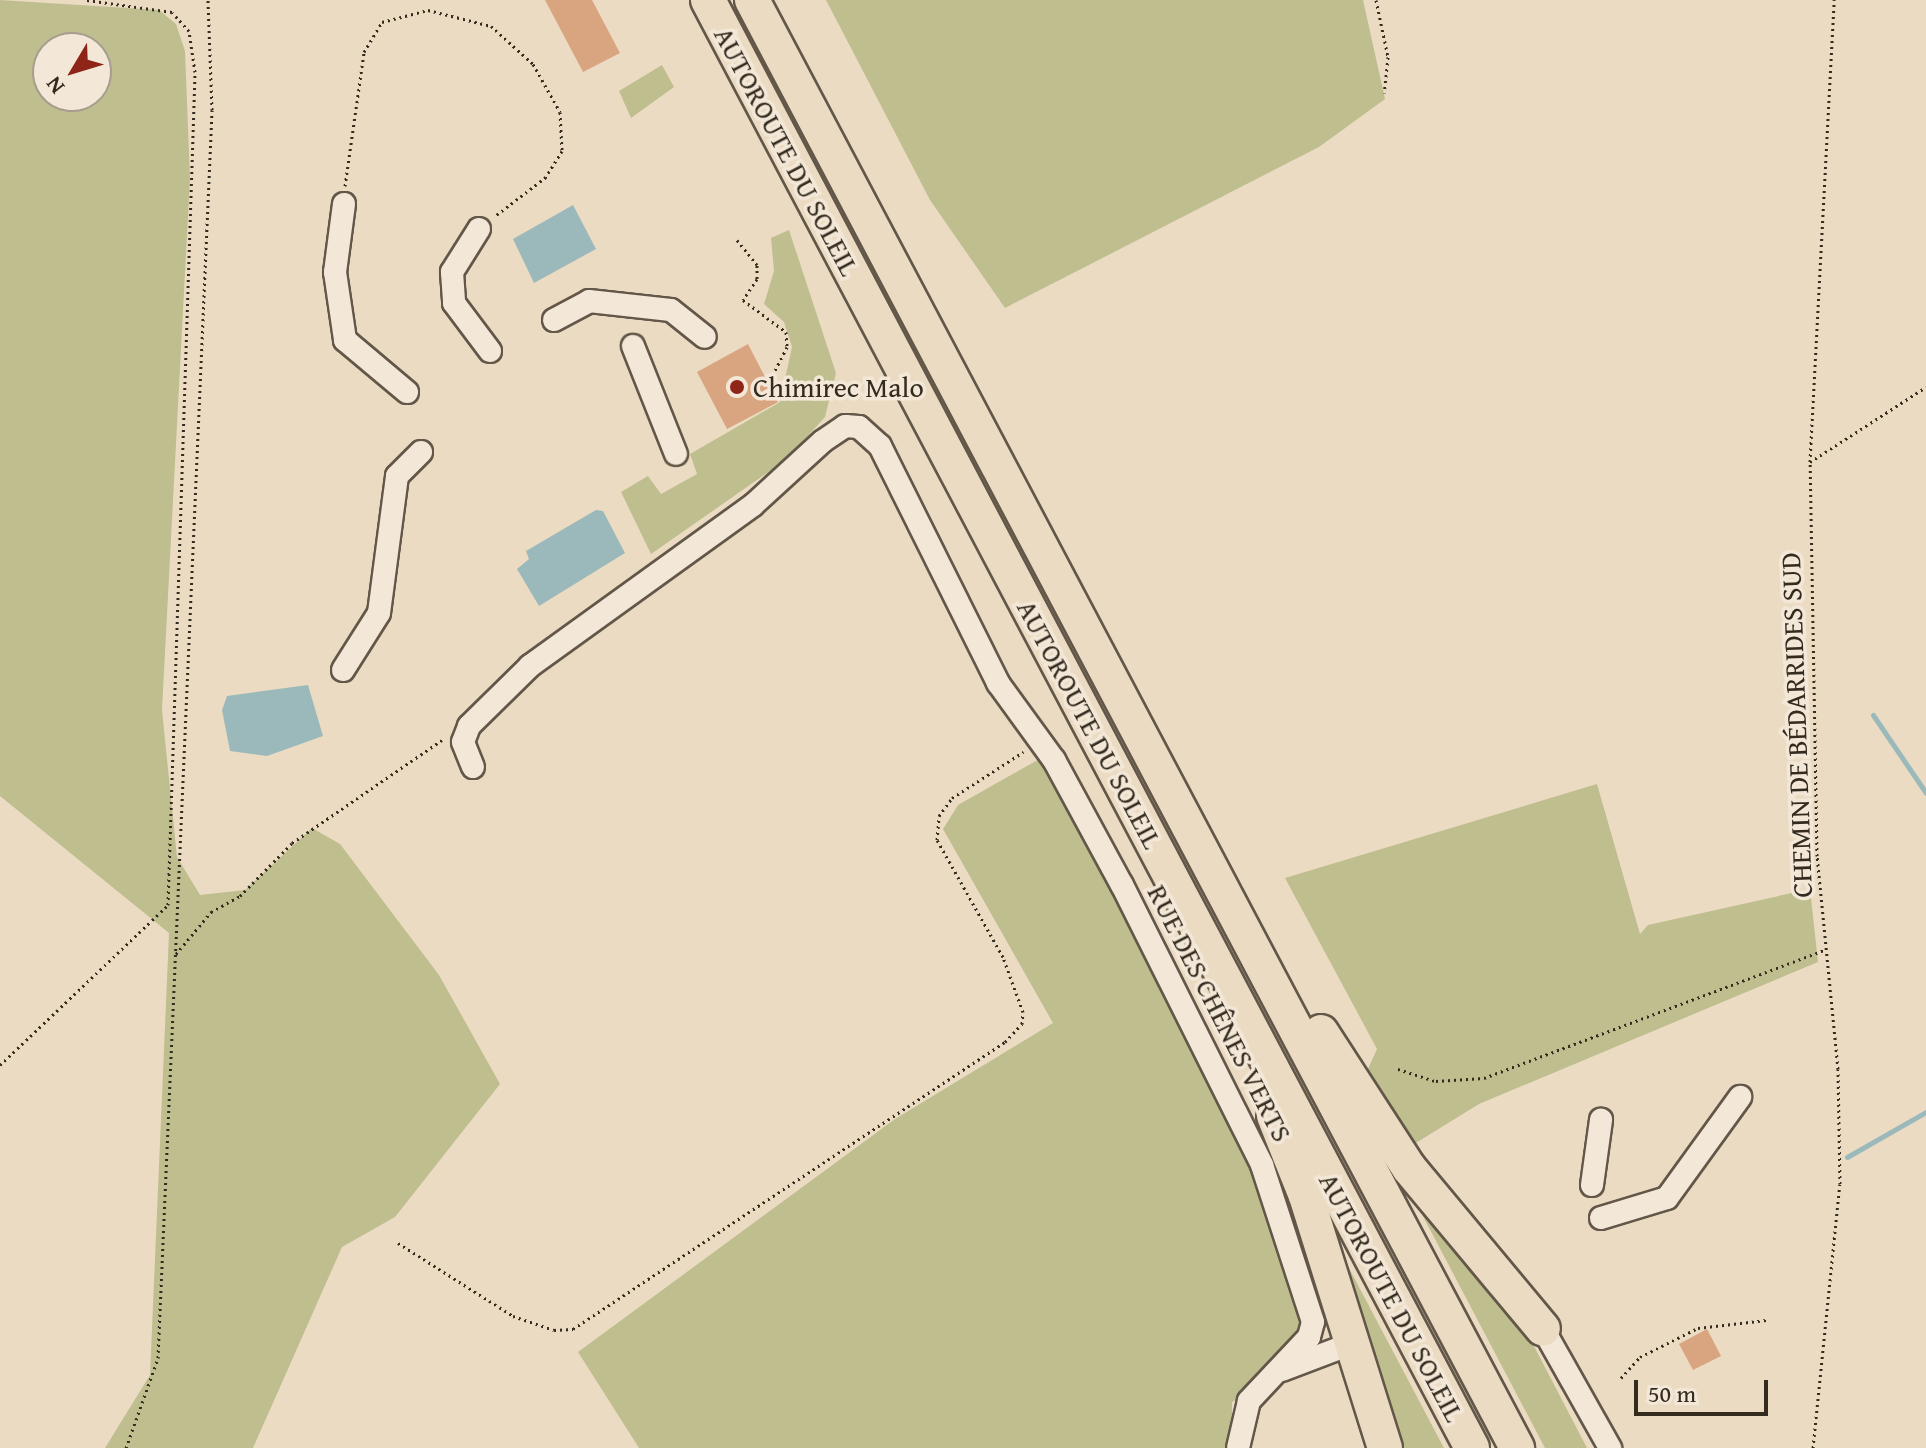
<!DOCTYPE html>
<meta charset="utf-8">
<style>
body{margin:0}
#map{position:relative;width:1926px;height:1448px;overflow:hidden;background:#ecdbc3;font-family:"Gentium Book Plus",serif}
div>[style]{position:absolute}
.green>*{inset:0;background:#bfbe8f}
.water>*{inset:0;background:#9bb9bb}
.stream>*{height:5px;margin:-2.5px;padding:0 2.5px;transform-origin:2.5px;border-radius:2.5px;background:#9bb9bb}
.building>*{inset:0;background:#d9a581}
.path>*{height:3px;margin-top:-1.5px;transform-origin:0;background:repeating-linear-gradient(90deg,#342b1f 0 2px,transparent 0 6px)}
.roads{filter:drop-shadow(2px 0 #625748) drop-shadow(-2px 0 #625748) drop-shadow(0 2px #625748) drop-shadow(0 -2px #625748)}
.minor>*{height:22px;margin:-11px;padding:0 11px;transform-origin:11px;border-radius:11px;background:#f3e8d8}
.highway>*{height:34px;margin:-17px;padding:0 17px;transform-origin:17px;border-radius:17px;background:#ecdbc3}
.dots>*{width:22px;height:22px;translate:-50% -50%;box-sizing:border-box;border:4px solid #f3e8d8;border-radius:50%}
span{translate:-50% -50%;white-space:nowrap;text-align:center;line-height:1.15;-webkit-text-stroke:7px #f3e8d8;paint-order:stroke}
.street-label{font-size:28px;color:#342b1f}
.poi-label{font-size:28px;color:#342b1f}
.left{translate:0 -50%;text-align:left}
.north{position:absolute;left:32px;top:32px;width:80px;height:80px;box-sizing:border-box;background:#f3e8d8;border:2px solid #a79c8e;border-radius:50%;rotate:232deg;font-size:22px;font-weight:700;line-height:32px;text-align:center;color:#342b1f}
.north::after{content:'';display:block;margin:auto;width:28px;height:36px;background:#8f2418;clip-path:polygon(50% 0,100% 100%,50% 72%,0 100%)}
.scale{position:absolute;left:1634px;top:1380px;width:134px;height:36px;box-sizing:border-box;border:4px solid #342b1f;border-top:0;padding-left:10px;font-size:24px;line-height:28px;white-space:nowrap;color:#342b1f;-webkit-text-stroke:6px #f3e8d8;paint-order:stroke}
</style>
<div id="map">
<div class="green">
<div style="clip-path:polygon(evenodd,0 0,159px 10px,176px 24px,185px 51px,190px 178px,162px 710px,177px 857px,200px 895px,245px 890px,312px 828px,340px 844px,439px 975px,500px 1084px,395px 1217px,342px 1247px,253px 1448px,105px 1448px,150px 1375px,169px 933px,0 796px,0 0,48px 48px,96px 48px,96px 96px,48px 96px,48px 48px)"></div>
<div style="clip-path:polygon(826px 0,1363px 0,1385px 99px,1319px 147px,1005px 308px,930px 200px)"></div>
<div style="clip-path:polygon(662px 65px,674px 87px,631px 118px,619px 91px)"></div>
<div style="clip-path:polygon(789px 230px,836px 373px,825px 417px,787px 459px,651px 554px,621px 492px,648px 476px,661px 494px,697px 474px,690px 454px,780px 402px,792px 347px,784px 322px,764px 304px,774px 271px,771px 238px)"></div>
<div style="clip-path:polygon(1043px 757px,1259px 1168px,1315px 1336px,1286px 1374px,1232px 1402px,1232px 1434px,1225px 1448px,639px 1448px,578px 1352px,895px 1119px,1053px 1023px,943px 829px,958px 805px)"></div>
<div style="clip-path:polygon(1597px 784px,1640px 934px,1648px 925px,1810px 889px,1818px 962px,1479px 1104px,1411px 1146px,1367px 1071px,1377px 1049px,1285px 878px)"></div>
<div style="clip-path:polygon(1406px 1184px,1535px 1348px,1587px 1448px,1545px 1448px)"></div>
<div style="clip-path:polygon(1331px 1234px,1444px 1448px,1401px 1448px)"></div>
</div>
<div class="water">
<div style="clip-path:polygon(573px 205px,596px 249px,534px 283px,513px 239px)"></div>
<div style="clip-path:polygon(596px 510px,603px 511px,625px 553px,539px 606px,517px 569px,529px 559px,526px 551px)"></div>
<div style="clip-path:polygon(308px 685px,323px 736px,267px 756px,230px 751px,222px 710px,227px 696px)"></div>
</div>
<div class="stream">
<div style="left:1873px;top:715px;width:94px;rotate:55.8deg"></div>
<div style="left:1847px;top:1157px;width:91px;rotate:-29.7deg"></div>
</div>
<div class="building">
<div style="clip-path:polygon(545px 0,592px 0,620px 53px,583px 72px)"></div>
<div style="clip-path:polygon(748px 344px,778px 402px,727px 429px,697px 372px)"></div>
<div style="clip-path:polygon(1707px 1329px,1721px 1356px,1693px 1370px,1679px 1344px)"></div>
</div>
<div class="path">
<div style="left:1376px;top:0;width:58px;rotate:78.1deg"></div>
<div style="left:1388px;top:57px;width:36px;rotate:96deg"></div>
<div style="left:345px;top:186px;width:135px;rotate:-81.9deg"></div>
<div style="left:364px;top:52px;width:35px;rotate:-59deg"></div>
<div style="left:382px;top:22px;width:48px;rotate:-14.6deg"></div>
<div style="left:428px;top:10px;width:65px;rotate:14.3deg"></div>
<div style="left:491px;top:26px;width:57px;rotate:42.1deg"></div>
<div style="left:533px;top:64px;width:55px;rotate:60.6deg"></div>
<div style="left:560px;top:112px;width:39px;rotate:87deg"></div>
<div style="left:562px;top:151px;width:31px;rotate:122deg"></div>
<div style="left:546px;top:177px;width:64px;rotate:142.6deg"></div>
<div style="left:737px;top:240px;width:32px;rotate:51deg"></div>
<div style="left:757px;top:265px;width:14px;rotate:90deg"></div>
<div style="left:757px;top:279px;width:25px;rotate:124deg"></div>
<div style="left:743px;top:300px;width:54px;rotate:36.7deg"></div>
<div style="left:786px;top:332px;width:15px;rotate:86deg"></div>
<div style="left:787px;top:347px;width:33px;rotate:117deg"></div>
<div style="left:1810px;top:462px;width:138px;rotate:-32.9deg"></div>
<div style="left:176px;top:954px;width:55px;rotate:-50.2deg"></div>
<div style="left:211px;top:912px;width:33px;rotate:-29deg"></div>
<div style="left:240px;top:896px;width:74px;rotate:-45.5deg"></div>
<div style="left:292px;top:843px;width:182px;rotate:-34.5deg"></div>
<div style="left:0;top:1065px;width:232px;rotate:-43.6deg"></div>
<div style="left:168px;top:905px;width:833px;rotate:-88.14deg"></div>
<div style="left:195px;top:72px;width:41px;rotate:-98.3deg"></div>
<div style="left:189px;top:31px;width:25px;rotate:-132deg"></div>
<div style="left:172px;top:12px;width:86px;rotate:-172deg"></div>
<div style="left:1398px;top:1069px;width:40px;rotate:18deg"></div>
<div style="left:1436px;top:1081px;width:48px;rotate:-3.6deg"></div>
<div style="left:1484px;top:1078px;width:364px;rotate:-20.6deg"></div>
<div style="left:398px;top:1243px;width:136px;rotate:32.4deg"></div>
<div style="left:513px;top:1316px;width:43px;rotate:18.9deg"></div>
<div style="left:554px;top:1330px;width:19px;rotate:-3deg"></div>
<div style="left:573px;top:1329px;width:519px;rotate:-33.6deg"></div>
<div style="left:1005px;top:1042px;width:25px;rotate:-47deg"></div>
<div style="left:1022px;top:1024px;width:12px;rotate:-85deg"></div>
<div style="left:1023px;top:1012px;width:59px;rotate:-110deg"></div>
<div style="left:1003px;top:957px;width:134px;rotate:-119.4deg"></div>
<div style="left:937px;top:840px;width:24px;rotate:-85deg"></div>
<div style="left:939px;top:816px;width:22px;rotate:-54deg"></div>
<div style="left:952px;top:798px;width:85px;rotate:-32.9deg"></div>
<div style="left:1621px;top:1378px;width:28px;rotate:-48deg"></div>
<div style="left:1640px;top:1357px;width:65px;rotate:-26.6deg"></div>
<div style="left:1698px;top:1328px;width:69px;rotate:-6.6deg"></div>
<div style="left:126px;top:1448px;width:96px;rotate:-70.4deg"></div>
<div style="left:158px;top:1358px;width:1249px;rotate:-87.52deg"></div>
<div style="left:212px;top:110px;width:110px;rotate:-92.1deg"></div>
<div style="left:1813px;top:1448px;width:265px;rotate:-84.2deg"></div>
<div style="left:1840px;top:1184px;width:115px;rotate:-91deg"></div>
<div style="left:1838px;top:1069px;width:214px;rotate:-95.6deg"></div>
<div style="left:1817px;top:856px;width:394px;rotate:-91deg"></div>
<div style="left:1810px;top:462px;width:463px;rotate:-87deg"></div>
</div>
<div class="roads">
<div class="minor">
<div style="left:344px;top:204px;width:69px;rotate:97.5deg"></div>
<div style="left:335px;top:272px;width:69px;rotate:81.6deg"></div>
<div style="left:345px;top:340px;width:81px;rotate:40deg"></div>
<div style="left:479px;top:229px;width:51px;rotate:122.1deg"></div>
<div style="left:452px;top:272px;width:31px;rotate:86deg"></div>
<div style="left:454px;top:303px;width:60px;rotate:53.1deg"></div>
<div style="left:554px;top:320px;width:40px;rotate:-28deg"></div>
<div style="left:589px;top:301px;width:82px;rotate:6.3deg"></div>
<div style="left:671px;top:310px;width:43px;rotate:38.5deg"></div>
<div style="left:633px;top:346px;width:116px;rotate:68.3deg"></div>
<div style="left:343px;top:670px;width:67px;rotate:-57.7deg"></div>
<div style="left:379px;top:613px;width:138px;rotate:-82.5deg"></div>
<div style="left:397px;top:476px;width:34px;rotate:-45deg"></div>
<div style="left:473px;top:767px;width:27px;rotate:-112deg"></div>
<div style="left:463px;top:742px;width:17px;rotate:-69deg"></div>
<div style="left:469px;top:726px;width:86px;rotate:-44.5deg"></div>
<div style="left:530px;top:666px;width:274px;rotate:-35.8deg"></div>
<div style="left:752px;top:506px;width:96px;rotate:-42.5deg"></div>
<div style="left:823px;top:441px;width:27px;rotate:-34deg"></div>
<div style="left:845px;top:426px;width:14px;rotate:4deg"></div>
<div style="left:859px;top:427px;width:28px;rotate:42deg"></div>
<div style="left:880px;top:446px;width:265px;rotate:63.5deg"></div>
<div style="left:998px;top:683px;width:95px;rotate:54deg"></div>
<div style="left:1054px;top:760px;width:142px;rotate:61.5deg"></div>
<div style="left:1122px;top:885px;width:313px;rotate:63.4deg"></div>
<div style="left:1262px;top:1165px;width:165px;rotate:72deg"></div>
<div style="left:1313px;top:1322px;width:16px;rotate:105deg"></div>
<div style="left:1309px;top:1337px;width:88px;rotate:133.2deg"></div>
<div style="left:1249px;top:1401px;width:48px;rotate:103.2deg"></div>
<div style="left:1592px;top:1185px;width:66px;rotate:-82.1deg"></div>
<div style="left:1601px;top:1218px;width:69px;rotate:-16.9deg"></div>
<div style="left:1667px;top:1198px;width:125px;rotate:-54.1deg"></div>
<div style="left:1543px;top:1329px;width:137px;rotate:60.6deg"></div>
<div style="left:1282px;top:1370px;width:76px;rotate:-20.8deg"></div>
</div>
<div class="highway">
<div style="left:708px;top:0;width:1637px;rotate:62.18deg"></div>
<div style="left:752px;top:0;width:1638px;rotate:62.15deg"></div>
<div style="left:1321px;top:1032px;width:162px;rotate:57.1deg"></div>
<div style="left:1409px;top:1168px;width:209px;rotate:50.2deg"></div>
<div style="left:1274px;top:1116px;width:86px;rotate:68.2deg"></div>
<div style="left:1306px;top:1196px;width:264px;rotate:72.6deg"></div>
</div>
</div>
<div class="dots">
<div style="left:737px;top:387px;background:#8f2418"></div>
</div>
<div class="street-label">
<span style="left:787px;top:151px;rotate:62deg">AUTOROUTE DU SOLEIL</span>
<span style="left:1090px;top:724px;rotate:62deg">AUTOROUTE DU SOLEIL</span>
<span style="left:1796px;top:725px;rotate:-92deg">CHEMIN DE BÉDARRIDES SUD</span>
<span style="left:1220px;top:1013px;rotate:63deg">RUE DES CHÊNES VERTS</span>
<span style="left:1392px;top:1297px;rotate:62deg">AUTOROUTE DU SOLEIL</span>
</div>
<div class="poi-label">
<span class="left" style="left:753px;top:387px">Chimirec Malo</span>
</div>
<div class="north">N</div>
<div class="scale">50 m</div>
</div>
